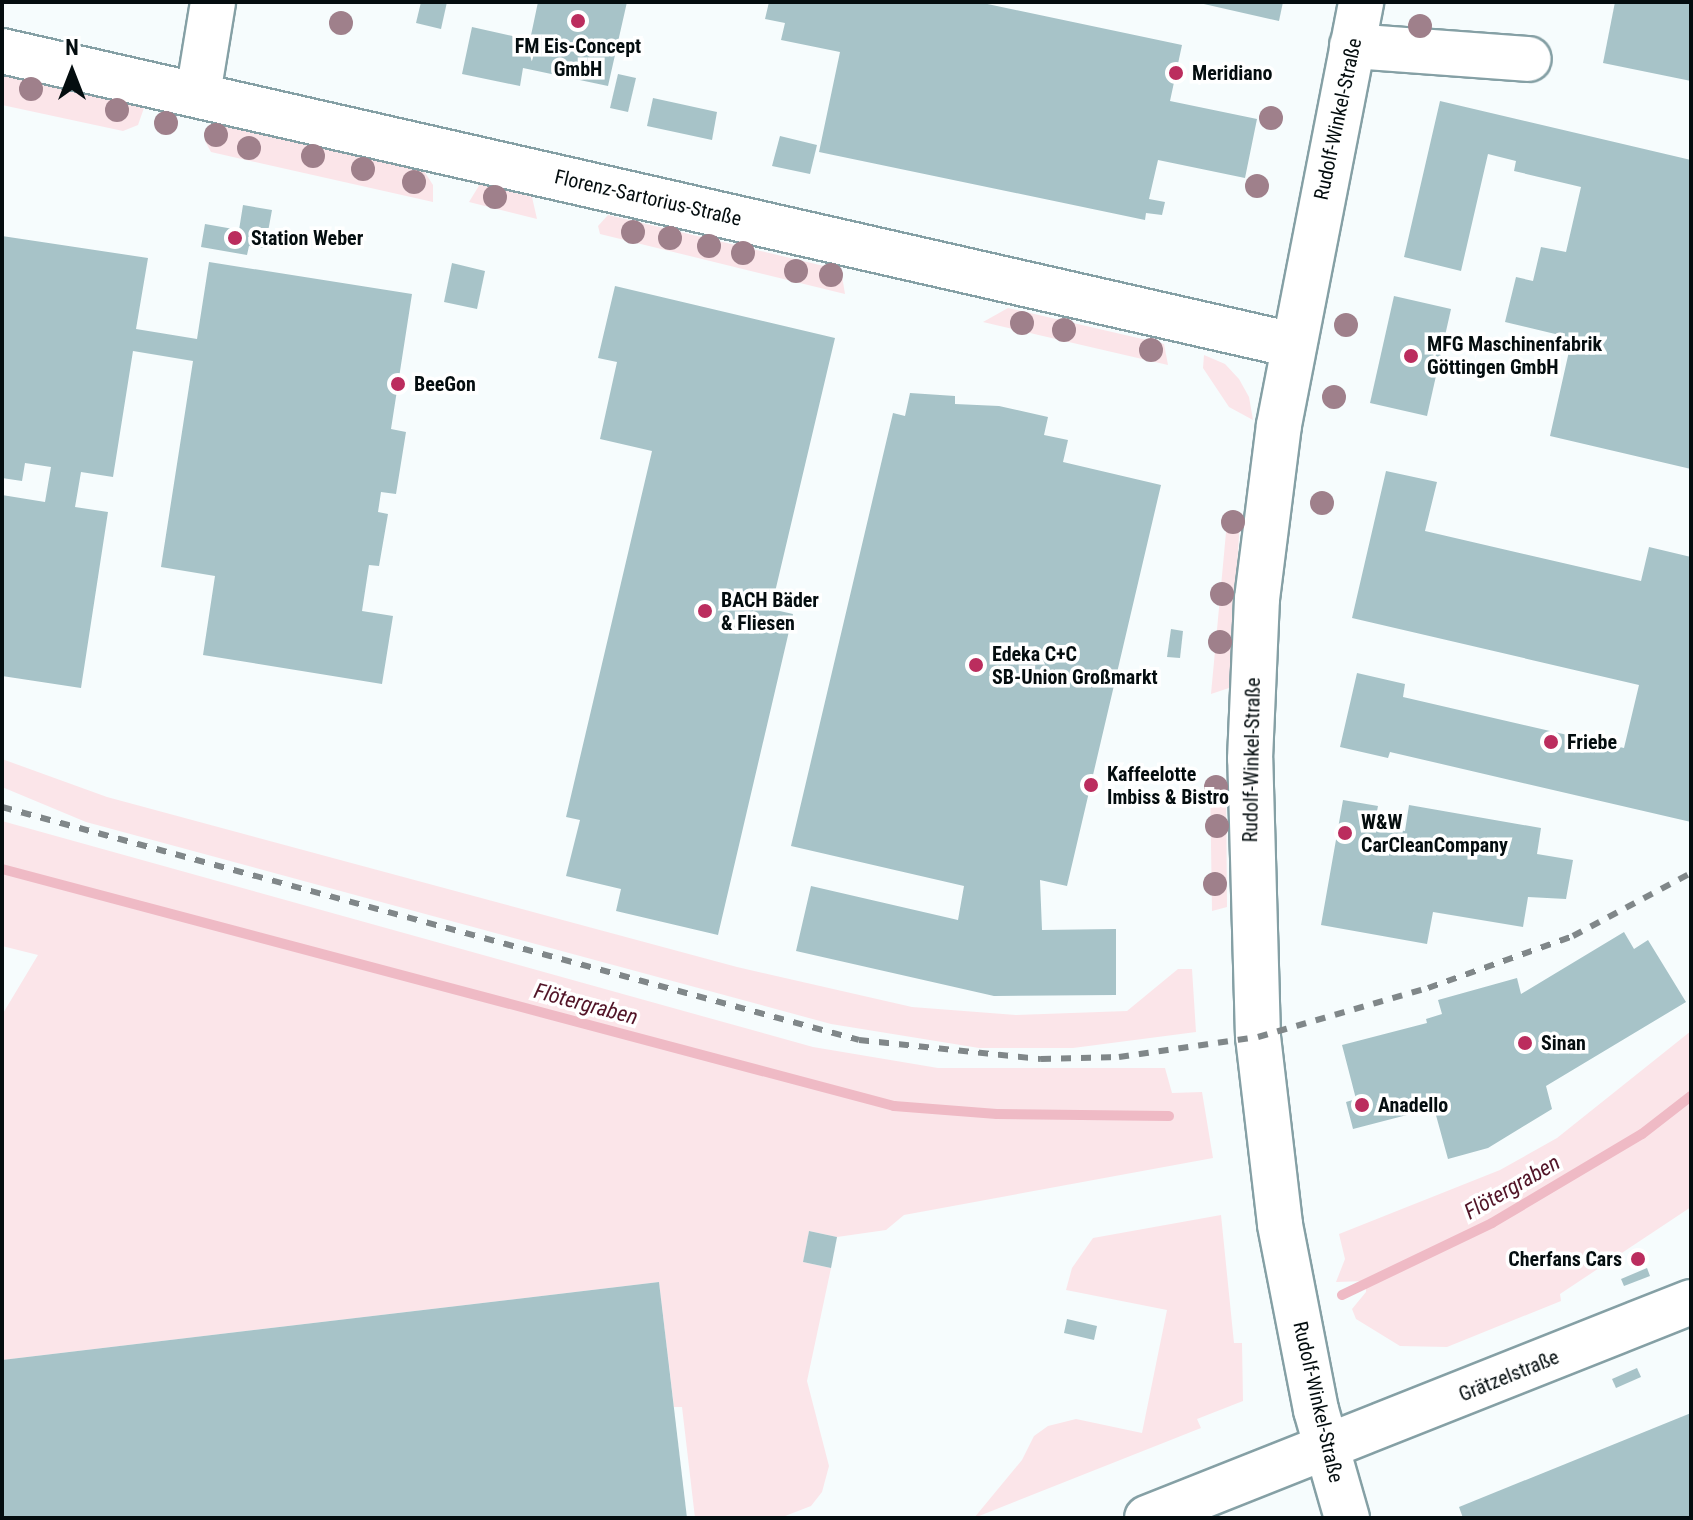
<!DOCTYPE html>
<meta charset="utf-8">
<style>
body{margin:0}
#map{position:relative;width:1693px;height:1520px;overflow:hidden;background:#f6fcfd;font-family:"Roboto Condensed",sans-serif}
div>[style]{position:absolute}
.green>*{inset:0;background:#fbe5e9}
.stream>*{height:10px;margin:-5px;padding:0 5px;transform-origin:5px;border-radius:5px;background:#efbac5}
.building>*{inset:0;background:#a7c3c8}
.roads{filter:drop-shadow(2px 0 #85a0a5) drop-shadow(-2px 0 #85a0a5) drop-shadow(0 2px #85a0a5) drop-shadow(0 -2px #85a0a5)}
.minor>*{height:44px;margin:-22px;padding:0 22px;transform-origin:22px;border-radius:22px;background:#fff}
.rail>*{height:6px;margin-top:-3px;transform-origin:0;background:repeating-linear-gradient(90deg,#808789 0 10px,transparent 0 20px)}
.trees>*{width:24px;height:24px;margin:-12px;border-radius:50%;background:#9f808b}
.dots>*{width:22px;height:22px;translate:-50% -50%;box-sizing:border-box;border:4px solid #fff;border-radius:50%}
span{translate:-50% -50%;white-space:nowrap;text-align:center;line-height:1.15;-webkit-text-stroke:7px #fff;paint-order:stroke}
.poi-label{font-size:20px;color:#040d0f;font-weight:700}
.left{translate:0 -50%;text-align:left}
.right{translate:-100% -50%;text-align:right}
.street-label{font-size:20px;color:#040d0f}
.water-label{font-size:22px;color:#511427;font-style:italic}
.frame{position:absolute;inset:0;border:4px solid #040d0f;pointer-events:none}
.north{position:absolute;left:32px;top:32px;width:80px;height:80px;-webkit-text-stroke:6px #fff;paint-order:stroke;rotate:0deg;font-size:22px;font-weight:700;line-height:32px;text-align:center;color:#040d0f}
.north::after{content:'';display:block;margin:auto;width:28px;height:36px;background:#040d0f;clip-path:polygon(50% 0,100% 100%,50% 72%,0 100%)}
</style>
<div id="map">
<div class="green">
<div style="clip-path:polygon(2px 75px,145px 105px,138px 125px,123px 131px,2px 105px)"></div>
<div style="clip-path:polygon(214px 123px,424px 171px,433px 185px,433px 202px,211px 152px,205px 141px)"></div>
<div style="clip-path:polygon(480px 184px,532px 197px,537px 219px,469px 202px)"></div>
<div style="clip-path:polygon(608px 215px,841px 270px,845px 294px,600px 234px,598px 226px)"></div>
<div style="clip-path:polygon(1008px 308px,1164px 344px,1168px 365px,983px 322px)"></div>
<div style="clip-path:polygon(1204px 355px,1225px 364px,1239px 379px,1249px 397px,1253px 420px,1229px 407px,1203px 368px)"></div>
<div style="clip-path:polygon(1228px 511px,1237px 513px,1240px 521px,1229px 688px,1211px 694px)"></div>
<div style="clip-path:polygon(2px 759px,107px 797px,737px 967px,912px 1007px,1016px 1015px,1127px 1011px,1178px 969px,1192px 969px,1196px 1032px,1073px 1048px,979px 1048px,831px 1024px,86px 822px,2px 787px)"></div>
<div style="clip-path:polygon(1210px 779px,1226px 781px,1227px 907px,1212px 911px)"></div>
<div style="clip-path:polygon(2px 821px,813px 1047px,938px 1068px,1165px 1068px,1172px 1093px,1202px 1092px,1213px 1158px,904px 1215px,886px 1230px,837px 1237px,809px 1231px,803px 1262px,831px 1268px,807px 1381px,829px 1466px,822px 1492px,811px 1506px,780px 1518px,695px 1518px,682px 1407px,674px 1407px,659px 1282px,2px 1360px,2px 1015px,38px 955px,2px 946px)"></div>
<div style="clip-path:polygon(1691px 1031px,1691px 1207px,1560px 1294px,1561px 1301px,1447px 1347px,1400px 1346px,1356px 1319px,1352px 1309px,1366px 1292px,1366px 1281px,1336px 1282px,1345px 1259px,1339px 1234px,1500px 1170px,1557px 1138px)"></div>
<div style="clip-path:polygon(1221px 1215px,1234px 1343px,1242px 1343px,1243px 1401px,1197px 1419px,1201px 1428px,974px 1518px,1022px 1460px,1034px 1436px,1048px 1426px,1076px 1419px,1142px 1433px,1167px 1310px,1066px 1290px,1072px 1268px,1093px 1238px)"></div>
</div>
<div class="stream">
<div style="left:2px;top:869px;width:923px;rotate:14.88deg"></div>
<div style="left:894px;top:1106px;width:103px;rotate:4.4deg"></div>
<div style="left:997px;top:1114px;width:172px;rotate:0.7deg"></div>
<div style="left:1342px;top:1295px;width:166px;rotate:-25.6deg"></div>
<div style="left:1492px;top:1223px;width:174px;rotate:-30.7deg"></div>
<div style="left:1642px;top:1134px;width:62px;rotate:-37.8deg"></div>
</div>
<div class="building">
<div style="clip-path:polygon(421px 2px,447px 2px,441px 29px,416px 23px)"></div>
<div style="clip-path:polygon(538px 2px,627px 2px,608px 86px,523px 68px,520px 86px,462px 74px,472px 27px,530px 40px)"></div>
<div style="clip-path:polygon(769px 2px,978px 2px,1182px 45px,1170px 101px,1257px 119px,1245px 178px,1158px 160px,1149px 199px,1165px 202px,1162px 215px,1146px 213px,1145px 220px,819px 152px,840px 52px,781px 40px,785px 23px,765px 19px)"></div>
<div style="clip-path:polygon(1195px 2px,1283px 2px,1279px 21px)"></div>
<div style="clip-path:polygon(1615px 2px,1691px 2px,1691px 81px,1603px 63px)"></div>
<div style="clip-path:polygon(618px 74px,636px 78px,628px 112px,610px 108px)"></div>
<div style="clip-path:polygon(653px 98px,717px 112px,712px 140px,647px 126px)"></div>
<div style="clip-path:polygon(1440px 101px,1691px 160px,1691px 469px,1550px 436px,1572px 338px,1505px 322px,1516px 277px,1533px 281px,1541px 247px,1566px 252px,1581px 187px,1514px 171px,1516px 161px,1488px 154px,1461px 271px,1404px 257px)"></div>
<div style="clip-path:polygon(780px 136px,817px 145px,810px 174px,772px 166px)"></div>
<div style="clip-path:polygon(243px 205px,272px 210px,265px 248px,249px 246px,247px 255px,201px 247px,205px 224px,239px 230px)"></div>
<div style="clip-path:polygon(2px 236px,148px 258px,136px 329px,197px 339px,209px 262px,412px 294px,391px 429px,406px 432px,396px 494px,381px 492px,378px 512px,388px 514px,379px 566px,369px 565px,362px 611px,393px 616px,382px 684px,203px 655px,215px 576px,161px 567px,193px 361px,133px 351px,113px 477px,81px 472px,75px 507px,108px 512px,81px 688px,2px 676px,2px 495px,45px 502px,51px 467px,25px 463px,22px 481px,2px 478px)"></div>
<div style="clip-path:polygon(452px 263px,485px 271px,477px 309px,444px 302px)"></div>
<div style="clip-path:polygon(615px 286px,835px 338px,771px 609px,793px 614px,718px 935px,616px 911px,621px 889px,566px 876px,580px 820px,566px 817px,652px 451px,600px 439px,617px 362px,598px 358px)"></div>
<div style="clip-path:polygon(1394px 296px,1451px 309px,1427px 416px,1370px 403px)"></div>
<div style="clip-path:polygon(910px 393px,955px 396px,955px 404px,999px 406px,1048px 417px,1044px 435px,1068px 440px,1063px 462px,1161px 485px,1067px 886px,1040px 880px,1042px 930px,1116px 929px,1116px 995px,994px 996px,796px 951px,811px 886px,958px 920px,964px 886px,791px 846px,893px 413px,905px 416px)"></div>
<div style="clip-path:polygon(1386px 471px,1437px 482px,1425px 531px,1641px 581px,1649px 547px,1691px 557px,1691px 822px,1390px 752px,1388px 758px,1340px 747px,1357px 673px,1405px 684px,1403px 697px,1624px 748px,1639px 685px,1352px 618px)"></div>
<div style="clip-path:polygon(1171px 629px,1183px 631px,1180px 658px,1167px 657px)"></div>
<div style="clip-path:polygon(1343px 800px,1378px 806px,1374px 826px,1405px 831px,1409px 805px,1541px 828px,1537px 854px,1573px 860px,1566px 899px,1528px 897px,1523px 927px,1433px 912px,1427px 944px,1321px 925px)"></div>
<div style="clip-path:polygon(1624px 932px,1634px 949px,1648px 940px,1686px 1002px,1546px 1086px,1552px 1109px,1488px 1148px,1448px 1159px,1434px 1108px,1353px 1129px,1346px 1102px,1356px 1099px,1342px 1045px,1427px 1023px,1426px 1019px,1442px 1014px,1438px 1000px,1517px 978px,1521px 994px)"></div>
<div style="clip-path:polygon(809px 1231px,837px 1237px,831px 1268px,803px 1262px)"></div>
<div style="clip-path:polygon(1647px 1268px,1650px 1276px,1624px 1286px,1621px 1279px)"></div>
<div style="clip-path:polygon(659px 1282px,687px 1518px,2px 1518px,2px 1360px)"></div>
<div style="clip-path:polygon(1067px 1319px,1097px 1326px,1094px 1340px,1064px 1333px)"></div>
<div style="clip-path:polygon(1637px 1368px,1641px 1377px,1616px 1388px,1612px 1379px)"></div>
<div style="clip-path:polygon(1691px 1413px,1691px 1518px,1463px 1518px,1459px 1507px)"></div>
</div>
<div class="roads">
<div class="minor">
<div style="left:1352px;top:46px;width:177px;rotate:4.2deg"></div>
<div style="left:2px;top:51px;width:1324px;rotate:12.83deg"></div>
<div style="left:198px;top:94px;width:93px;rotate:-80.7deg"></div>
<div style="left:1147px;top:1518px;width:585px;rotate:-21.66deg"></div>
<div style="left:1347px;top:1518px;width:112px;rotate:-106deg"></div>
<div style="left:1316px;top:1410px;width:189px;rotate:-101deg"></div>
<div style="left:1280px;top:1224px;width:188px;rotate:-96.7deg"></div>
<div style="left:1258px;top:1037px;width:278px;rotate:-91.6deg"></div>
<div style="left:1250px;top:759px;width:160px;rotate:-87.5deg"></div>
<div style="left:1257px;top:599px;width:175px;rotate:-82.8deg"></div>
<div style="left:1279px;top:425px;width:431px;rotate:-79deg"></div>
</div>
</div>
<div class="rail">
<div style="left:2px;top:807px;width:888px;rotate:15.21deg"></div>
<div style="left:859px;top:1040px;width:183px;rotate:6deg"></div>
<div style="left:1041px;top:1059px;width:78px;rotate:-1.5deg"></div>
<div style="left:1119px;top:1057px;width:140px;rotate:-8.2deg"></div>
<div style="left:1258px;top:1037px;width:177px;rotate:-16.1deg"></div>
<div style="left:1428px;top:988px;width:154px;rotate:-19.7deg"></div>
<div style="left:1573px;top:936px;width:134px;rotate:-28.1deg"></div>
</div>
<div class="trees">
<div style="left:341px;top:23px"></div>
<div style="left:1420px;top:26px"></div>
<div style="left:31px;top:89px"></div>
<div style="left:117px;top:110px"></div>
<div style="left:1271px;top:118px"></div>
<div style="left:166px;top:123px"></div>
<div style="left:216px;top:135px"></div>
<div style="left:249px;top:148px"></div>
<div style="left:313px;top:156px"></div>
<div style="left:363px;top:169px"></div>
<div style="left:414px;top:182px"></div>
<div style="left:1257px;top:186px"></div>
<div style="left:495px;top:197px"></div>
<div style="left:633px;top:232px"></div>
<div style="left:670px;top:238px"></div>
<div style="left:709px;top:246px"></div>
<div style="left:743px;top:253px"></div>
<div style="left:796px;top:271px"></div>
<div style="left:831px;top:275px"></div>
<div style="left:1022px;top:323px"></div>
<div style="left:1346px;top:325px"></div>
<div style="left:1064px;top:330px"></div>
<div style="left:1151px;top:350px"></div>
<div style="left:1334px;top:397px"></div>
<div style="left:1322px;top:503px"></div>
<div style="left:1233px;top:522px"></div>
<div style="left:1222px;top:594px"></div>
<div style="left:1220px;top:642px"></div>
<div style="left:1216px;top:787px"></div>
<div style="left:1217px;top:826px"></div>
<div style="left:1215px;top:884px"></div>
</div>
<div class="dots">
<div style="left:578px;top:21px;background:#bb2d5e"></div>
<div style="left:1176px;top:73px;background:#bb2d5e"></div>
<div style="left:235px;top:238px;background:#bb2d5e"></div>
<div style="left:1411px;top:356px;background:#bb2d5e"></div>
<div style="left:398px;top:384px;background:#bb2d5e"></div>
<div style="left:705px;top:611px;background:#bb2d5e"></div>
<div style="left:976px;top:665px;background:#bb2d5e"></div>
<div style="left:1551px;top:742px;background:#bb2d5e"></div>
<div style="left:1091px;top:785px;background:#bb2d5e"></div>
<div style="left:1345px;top:833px;background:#bb2d5e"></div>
<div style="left:1525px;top:1043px;background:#bb2d5e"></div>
<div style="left:1362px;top:1105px;background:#bb2d5e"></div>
<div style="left:1638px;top:1259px;background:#bb2d5e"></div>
</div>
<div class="poi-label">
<span style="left:578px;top:58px">FM Eis-Concept<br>GmbH</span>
<span class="left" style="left:1192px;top:73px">Meridiano</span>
<span class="left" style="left:251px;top:238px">Station Weber</span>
<span class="left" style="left:1427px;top:356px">MFG Maschinenfabrik<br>Göttingen GmbH</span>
<span class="left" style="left:414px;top:384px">BeeGon</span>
<span class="left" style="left:721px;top:612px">BACH Bäder<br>&amp; Fliesen</span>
<span class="left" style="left:992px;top:666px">Edeka C+C<br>SB-Union Großmarkt</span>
<span class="left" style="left:1567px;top:742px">Friebe</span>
<span class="left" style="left:1107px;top:786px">Kaffeelotte<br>Imbiss &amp; Bistro</span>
<span class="left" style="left:1361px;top:834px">W&amp;W<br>CarCleanCompany</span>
<span class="left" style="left:1541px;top:1043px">Sinan</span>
<span class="left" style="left:1378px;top:1105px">Anadello</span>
<span class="right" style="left:1622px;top:1259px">Cherfans Cars</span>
</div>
<div class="street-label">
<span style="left:1338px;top:119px;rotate:-78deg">Rudolf-Winkel-Straße</span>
<span style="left:648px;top:198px;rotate:13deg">Florenz-Sartorius-Straße</span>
<span style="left:1252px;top:760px;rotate:-89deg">Rudolf-Winkel-Straße</span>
<span style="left:1509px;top:1376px;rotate:-22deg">Grätzelstraße</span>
<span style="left:1318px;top:1402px;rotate:77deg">Rudolf-Winkel-Straße</span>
</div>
<div class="water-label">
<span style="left:586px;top:1004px;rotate:15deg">Flötergraben</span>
<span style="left:1512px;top:1187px;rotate:-30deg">Flötergraben</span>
</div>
<div class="frame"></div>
<div class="north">N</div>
</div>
